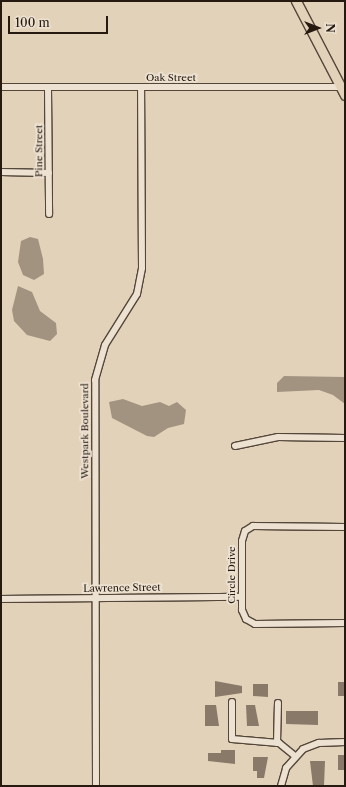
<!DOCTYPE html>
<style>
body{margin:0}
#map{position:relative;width:346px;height:787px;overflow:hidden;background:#e3d2ba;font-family:"Libre Caslon Text",serif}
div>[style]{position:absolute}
.water>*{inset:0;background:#a29380}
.building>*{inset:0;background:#887968}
.roads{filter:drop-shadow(1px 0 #54473a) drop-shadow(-1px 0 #54473a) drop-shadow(0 1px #54473a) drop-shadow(0 -1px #54473a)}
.street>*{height:6px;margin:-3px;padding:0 3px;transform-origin:3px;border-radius:3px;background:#ede2d2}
.primary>*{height:9px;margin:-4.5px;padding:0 4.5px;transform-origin:4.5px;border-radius:4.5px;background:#e3d2ba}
span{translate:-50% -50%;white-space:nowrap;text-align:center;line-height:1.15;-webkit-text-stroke:3.5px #ede2d2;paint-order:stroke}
.street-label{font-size:10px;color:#251910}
.frame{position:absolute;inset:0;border:2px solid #251910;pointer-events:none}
.north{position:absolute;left:298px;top:8px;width:40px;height:40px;-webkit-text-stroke:3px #ede2d2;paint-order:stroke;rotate:90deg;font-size:11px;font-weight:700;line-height:16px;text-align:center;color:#251910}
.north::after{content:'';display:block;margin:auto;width:14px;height:18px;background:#251910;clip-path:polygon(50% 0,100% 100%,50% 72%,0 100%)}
.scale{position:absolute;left:8px;top:16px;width:100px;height:18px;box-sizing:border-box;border:2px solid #251910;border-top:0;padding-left:5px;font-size:12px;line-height:14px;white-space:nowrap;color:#251910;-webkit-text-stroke:3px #ede2d2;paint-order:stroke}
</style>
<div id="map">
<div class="water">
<div style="clip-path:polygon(30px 237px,38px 239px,43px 259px,44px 274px,34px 280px,23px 275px,18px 262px,21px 241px)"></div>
<div style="clip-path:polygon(18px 286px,32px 292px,40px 311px,56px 323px,57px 334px,50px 341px,27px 335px,14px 321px,12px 310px)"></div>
<div style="clip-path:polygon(284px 376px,345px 377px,345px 404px,333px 395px,319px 390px,277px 392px,277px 383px)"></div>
<div style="clip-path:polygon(123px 399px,142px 406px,160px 402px,169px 406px,177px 402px,186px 410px,184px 424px,168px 428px,154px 437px,147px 436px,112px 418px,109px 402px)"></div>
</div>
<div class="building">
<div style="clip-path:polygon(215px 681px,242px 686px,242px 693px,215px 697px)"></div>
<div style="clip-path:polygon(338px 682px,345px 682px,345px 696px,338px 696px)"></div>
<div style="clip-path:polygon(253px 684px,268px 684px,268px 697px,253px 696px)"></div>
<div style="clip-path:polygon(205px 705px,216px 705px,219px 726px,205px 726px)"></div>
<div style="clip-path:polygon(246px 705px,255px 705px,259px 726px,247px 726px)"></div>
<div style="clip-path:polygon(286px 711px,318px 711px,318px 725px,286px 724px)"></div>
<div style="clip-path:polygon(221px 750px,235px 750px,235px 764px,208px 761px,208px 753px,221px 753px)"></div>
<div style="clip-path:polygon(338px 755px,345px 755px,345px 770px,338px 770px)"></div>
<div style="clip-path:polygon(253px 757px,268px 757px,264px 778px,257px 778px,257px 771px,253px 771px)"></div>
<div style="clip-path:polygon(310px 761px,325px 761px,324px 786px,313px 786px)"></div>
</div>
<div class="roads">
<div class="street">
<div style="left:1px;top:87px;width:340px"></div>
<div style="left:48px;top:88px;width:126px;rotate:89.5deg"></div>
<div style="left:1px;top:172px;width:48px;rotate:1.2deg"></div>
<div style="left:235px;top:446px;width:44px;rotate:-11.8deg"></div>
<div style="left:278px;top:437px;width:67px;rotate:0.9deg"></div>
<div style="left:345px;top:527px;width:92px;rotate:-179.4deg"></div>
<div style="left:253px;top:526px;width:9px;rotate:148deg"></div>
<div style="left:245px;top:531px;width:10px;rotate:107deg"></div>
<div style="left:242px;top:541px;width:69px;rotate:90deg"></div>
<div style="left:242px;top:610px;width:10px;rotate:66deg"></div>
<div style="left:246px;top:619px;width:10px;rotate:29deg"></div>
<div style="left:255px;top:624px;width:90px;rotate:-0.6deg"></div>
<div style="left:1px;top:599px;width:241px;rotate:-0.5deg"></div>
<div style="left:232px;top:702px;width:37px;rotate:90deg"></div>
<div style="left:232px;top:739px;width:47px;rotate:4.9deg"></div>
<div style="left:279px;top:743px;width:21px;rotate:39deg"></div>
<div style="left:277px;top:743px;width:40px;rotate:-88.6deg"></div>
<div style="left:96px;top:786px;width:406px;rotate:-90.1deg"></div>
<div style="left:95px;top:380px;width:36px;rotate:-74deg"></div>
<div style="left:105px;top:345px;width:60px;rotate:-57.9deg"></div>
<div style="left:137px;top:294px;width:26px;rotate:-79deg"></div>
<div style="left:142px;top:268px;width:180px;rotate:-90.3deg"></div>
<div style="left:281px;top:786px;width:19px;rotate:-74deg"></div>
<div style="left:286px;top:768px;width:25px;rotate:-48deg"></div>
<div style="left:303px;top:749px;width:17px;rotate:-21deg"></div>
<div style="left:319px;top:743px;width:26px;rotate:-2deg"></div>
</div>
<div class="primary">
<div style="left:296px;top:1px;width:106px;rotate:62.5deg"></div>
</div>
</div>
<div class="street-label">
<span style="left:171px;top:78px">Oak Street</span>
<span style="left:39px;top:151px;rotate:-90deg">Pine Street</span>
<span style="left:85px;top:431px;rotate:-90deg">Westpark Boulevard</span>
<span style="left:232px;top:575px;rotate:-90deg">Circle Drive</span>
<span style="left:122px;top:588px;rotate:-1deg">Lawrence Street</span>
</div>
<div class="frame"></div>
<div class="north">N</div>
<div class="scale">100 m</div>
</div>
